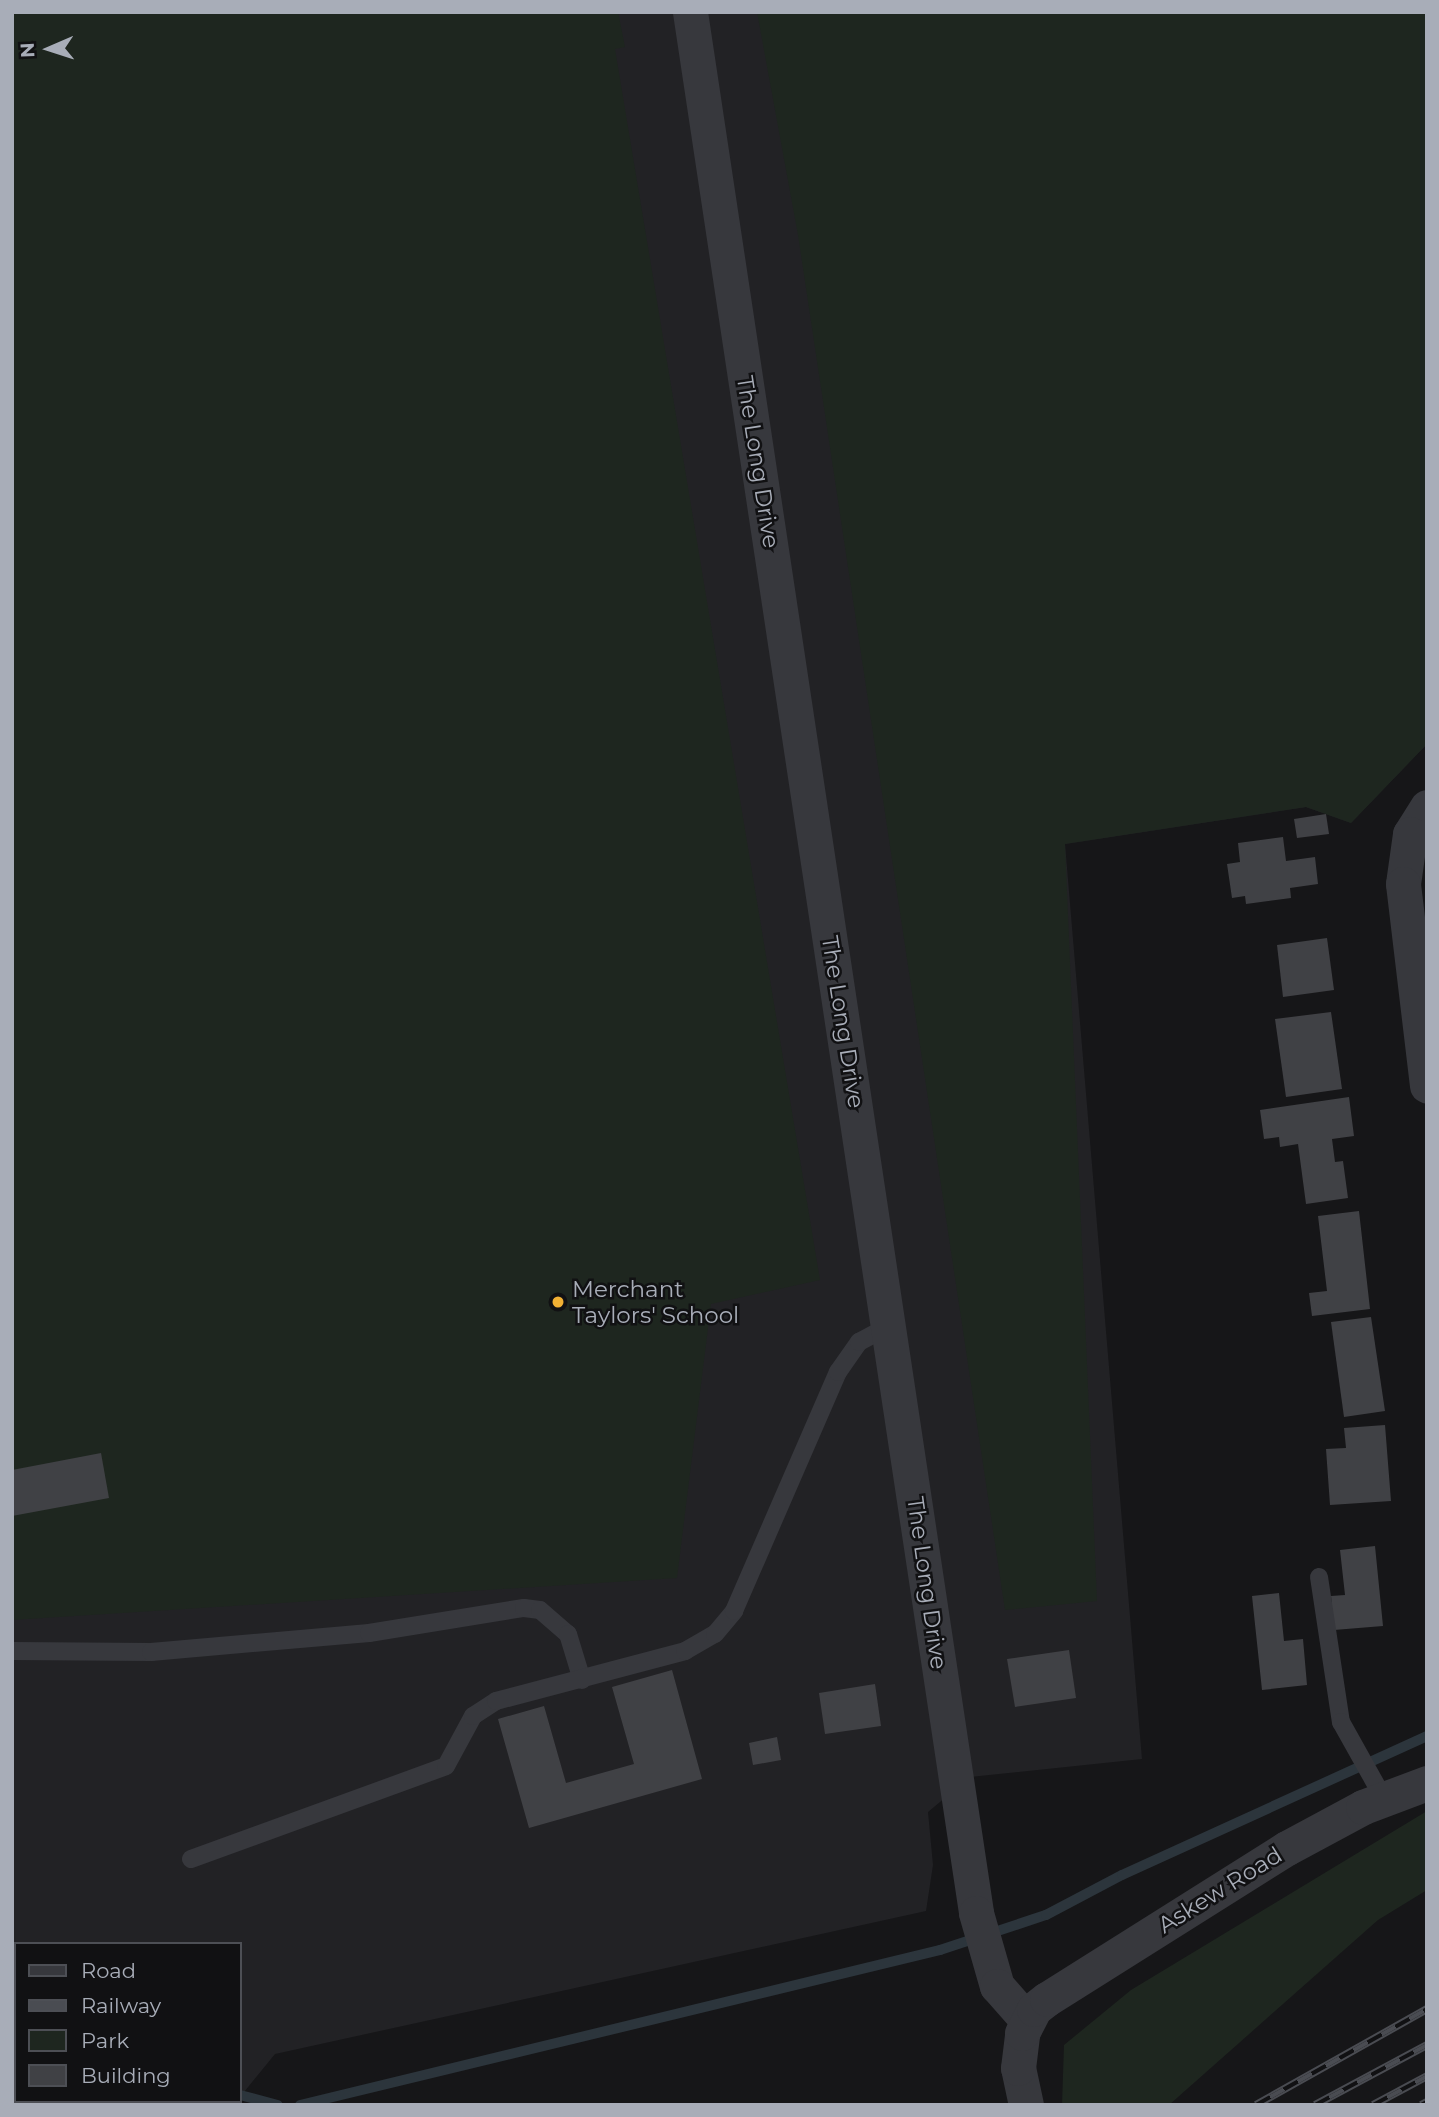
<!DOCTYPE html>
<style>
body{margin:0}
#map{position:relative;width:1439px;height:2117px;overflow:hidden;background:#161618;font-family:Montserrat,sans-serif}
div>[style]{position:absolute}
.built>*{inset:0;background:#222225}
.green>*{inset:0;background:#1e261f}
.stream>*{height:10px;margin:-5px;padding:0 5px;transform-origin:5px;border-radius:5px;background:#2c353c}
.building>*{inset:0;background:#404145}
.service>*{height:18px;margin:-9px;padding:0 9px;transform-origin:9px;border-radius:9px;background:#37383d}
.minor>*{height:35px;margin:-17.5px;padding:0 17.5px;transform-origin:17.5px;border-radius:17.5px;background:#37383d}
.rail>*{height:8px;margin-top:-4px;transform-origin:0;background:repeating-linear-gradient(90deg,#111113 0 16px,#4a4c52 0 32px);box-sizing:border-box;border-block:2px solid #4a4c52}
.dots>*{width:19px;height:19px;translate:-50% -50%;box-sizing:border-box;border:4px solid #111113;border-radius:50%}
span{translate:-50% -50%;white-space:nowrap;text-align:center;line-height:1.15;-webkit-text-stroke:5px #111113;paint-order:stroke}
.street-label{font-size:23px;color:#a8adb8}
.poi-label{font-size:23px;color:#a8adb8}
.left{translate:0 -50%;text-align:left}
.frame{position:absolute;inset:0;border:14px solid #a8adb8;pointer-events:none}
.legend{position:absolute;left:14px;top:1942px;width:228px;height:161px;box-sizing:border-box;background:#111113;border:2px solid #4d4f55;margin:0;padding:9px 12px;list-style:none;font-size:21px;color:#a8adb8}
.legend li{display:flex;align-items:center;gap:14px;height:35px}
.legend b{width:35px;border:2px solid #4d4f55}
.north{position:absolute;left:14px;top:14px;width:70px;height:70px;-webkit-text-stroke:5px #111113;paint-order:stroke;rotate:267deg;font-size:19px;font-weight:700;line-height:28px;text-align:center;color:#a8adb8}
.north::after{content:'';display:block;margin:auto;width:24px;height:32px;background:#a8adb8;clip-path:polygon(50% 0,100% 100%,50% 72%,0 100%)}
</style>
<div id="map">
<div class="built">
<div style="clip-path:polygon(12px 12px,1427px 12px,1427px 744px,1351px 823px,1306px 807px,1065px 844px,1142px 1759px,970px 1777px,928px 1812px,933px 1865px,926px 1911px,275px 2054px,240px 2097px,240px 1944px,16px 1944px,16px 2101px,236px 2101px,12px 2105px)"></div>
</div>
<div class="green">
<div style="clip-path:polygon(12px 12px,618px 12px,625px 47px,615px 49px,820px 1280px,711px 1304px,677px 1578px,12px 1620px)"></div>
<div style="clip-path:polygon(757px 12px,1427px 12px,1427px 744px,1351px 823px,1306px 807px,1065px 844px,1097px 1601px,1005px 1610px,798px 235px)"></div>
<div style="clip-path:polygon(1427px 1811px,1427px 1890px,1378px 1920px,1169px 2105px,1062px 2105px,1064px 2045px,1131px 1990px)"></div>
</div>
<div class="stream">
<div style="left:240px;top:2095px;width:39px;rotate:15deg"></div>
<div style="left:188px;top:2105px;width:10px;rotate:-24deg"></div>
<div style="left:300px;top:2105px;width:659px;rotate:-13.61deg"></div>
<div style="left:940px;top:1950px;width:112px;rotate:-18.3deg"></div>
<div style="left:1046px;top:1915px;width:86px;rotate:-27.8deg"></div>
<div style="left:1122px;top:1875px;width:335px;rotate:-24.5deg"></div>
</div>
<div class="building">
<div style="clip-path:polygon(1326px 814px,1329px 834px,1297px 838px,1294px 819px)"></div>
<div style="clip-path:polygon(1283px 837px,1286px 861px,1315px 857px,1318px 884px,1290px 888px,1291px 898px,1246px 904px,1245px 896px,1232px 898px,1227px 864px,1240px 862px,1238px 843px)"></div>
<div style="clip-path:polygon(1327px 938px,1334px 990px,1283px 997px,1277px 945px)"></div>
<div style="clip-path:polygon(1331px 1012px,1342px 1089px,1286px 1097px,1275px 1019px)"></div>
<div style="clip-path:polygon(1349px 1097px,1354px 1136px,1332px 1139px,1335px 1162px,1343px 1161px,1348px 1198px,1306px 1204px,1298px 1144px,1280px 1147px,1279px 1137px,1264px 1139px,1260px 1110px)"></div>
<div style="clip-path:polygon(1359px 1211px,1370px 1309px,1312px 1316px,1309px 1293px,1327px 1291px,1318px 1216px)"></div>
<div style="clip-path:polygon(1371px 1317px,1385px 1411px,1344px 1417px,1331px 1322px)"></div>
<div style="clip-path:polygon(1385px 1425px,1391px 1501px,1330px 1505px,1326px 1449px,1346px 1448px,1344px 1428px)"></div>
<div style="clip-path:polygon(101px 1453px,109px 1498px,12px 1516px,12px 1470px)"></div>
<div style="clip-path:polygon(1375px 1546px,1383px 1626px,1334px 1630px,1331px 1596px,1345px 1595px,1340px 1550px)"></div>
<div style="clip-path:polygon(1279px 1593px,1284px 1641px,1303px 1639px,1307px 1685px,1262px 1690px,1252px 1596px)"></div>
<div style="clip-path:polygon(1069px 1650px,1076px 1698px,1015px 1707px,1007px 1659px)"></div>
<div style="clip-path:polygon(672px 1670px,702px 1779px,529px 1828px,498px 1719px,544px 1706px,566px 1783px,634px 1764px,612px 1687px)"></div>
<div style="clip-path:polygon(875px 1684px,881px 1726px,825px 1734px,819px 1693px)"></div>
<div style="clip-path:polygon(777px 1737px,781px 1760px,753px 1765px,749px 1743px)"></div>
</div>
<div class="service">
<div style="left:1319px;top:1577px;width:147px;rotate:81.4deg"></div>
<div style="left:1341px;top:1722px;width:88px;rotate:60.8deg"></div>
<div style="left:12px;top:1651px;width:139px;rotate:0.4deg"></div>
<div style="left:151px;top:1652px;width:219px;rotate:-5deg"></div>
<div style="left:369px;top:1633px;width:157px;rotate:-9.2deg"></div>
<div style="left:524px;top:1608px;width:16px;rotate:7deg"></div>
<div style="left:540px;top:1610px;width:37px;rotate:41deg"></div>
<div style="left:568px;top:1634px;width:48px;rotate:73.1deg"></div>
<div style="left:191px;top:1859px;width:271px;rotate:-20deg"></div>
<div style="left:446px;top:1766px;width:57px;rotate:-61.6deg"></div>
<div style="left:473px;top:1716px;width:27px;rotate:-33deg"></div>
<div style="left:496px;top:1701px;width:196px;rotate:-14.8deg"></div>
<div style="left:685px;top:1651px;width:34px;rotate:-30deg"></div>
<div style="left:715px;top:1634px;width:30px;rotate:-50deg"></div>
<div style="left:734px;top:1611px;width:261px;rotate:-66.5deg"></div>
<div style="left:838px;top:1372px;width:37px;rotate:-55deg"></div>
<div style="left:859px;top:1342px;width:34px;rotate:-28deg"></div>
</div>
<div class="minor">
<div style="left:690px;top:12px;width:1922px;rotate:81.44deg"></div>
<div style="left:976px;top:1913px;width:76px;rotate:74deg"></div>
<div style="left:997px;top:1986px;width:45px;rotate:48.6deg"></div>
<div style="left:1427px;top:807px;width:32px;rotate:122deg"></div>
<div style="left:1410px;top:834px;width:50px;rotate:98deg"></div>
<div style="left:1403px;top:884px;width:203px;rotate:83.2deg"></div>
<div style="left:1026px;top:2105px;width:38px;rotate:-102deg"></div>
<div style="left:1018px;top:2068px;width:35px;rotate:-83deg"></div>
<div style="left:1022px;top:2033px;width:27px;rotate:-63deg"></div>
<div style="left:1034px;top:2009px;width:16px;rotate:-38deg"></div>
<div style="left:1047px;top:1999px;width:284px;rotate:-32.2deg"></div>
<div style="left:1287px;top:1848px;width:86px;rotate:-28.3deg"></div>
<div style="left:1363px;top:1807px;width:68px;rotate:-20.6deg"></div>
</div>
<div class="rail">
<div style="left:1256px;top:2105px;width:196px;rotate:-29.3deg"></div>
<div style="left:1315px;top:2105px;width:127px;rotate:-28.2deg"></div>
<div style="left:1373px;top:2105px;width:61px;rotate:-28.2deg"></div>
<div style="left:1421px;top:2105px;width:7px;rotate:-27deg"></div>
</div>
<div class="dots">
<div style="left:558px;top:1302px;background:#f2b134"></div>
</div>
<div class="street-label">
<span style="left:758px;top:462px;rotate:81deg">The Long Drive</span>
<span style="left:843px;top:1022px;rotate:81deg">The Long Drive</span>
<span style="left:927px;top:1583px;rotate:82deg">The Long Drive</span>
<span style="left:1220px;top:1890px;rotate:-32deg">Askew Road</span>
</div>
<div class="poi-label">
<span class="left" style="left:572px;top:1302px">Merchant<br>Taylors' School</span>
</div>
<div class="frame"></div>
<ul class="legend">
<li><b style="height:9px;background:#37383d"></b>Road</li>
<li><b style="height:9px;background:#4a4c52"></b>Railway</li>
<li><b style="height:19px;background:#1e261f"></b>Park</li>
<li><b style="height:19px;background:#404145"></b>Building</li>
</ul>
<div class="north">N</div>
</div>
